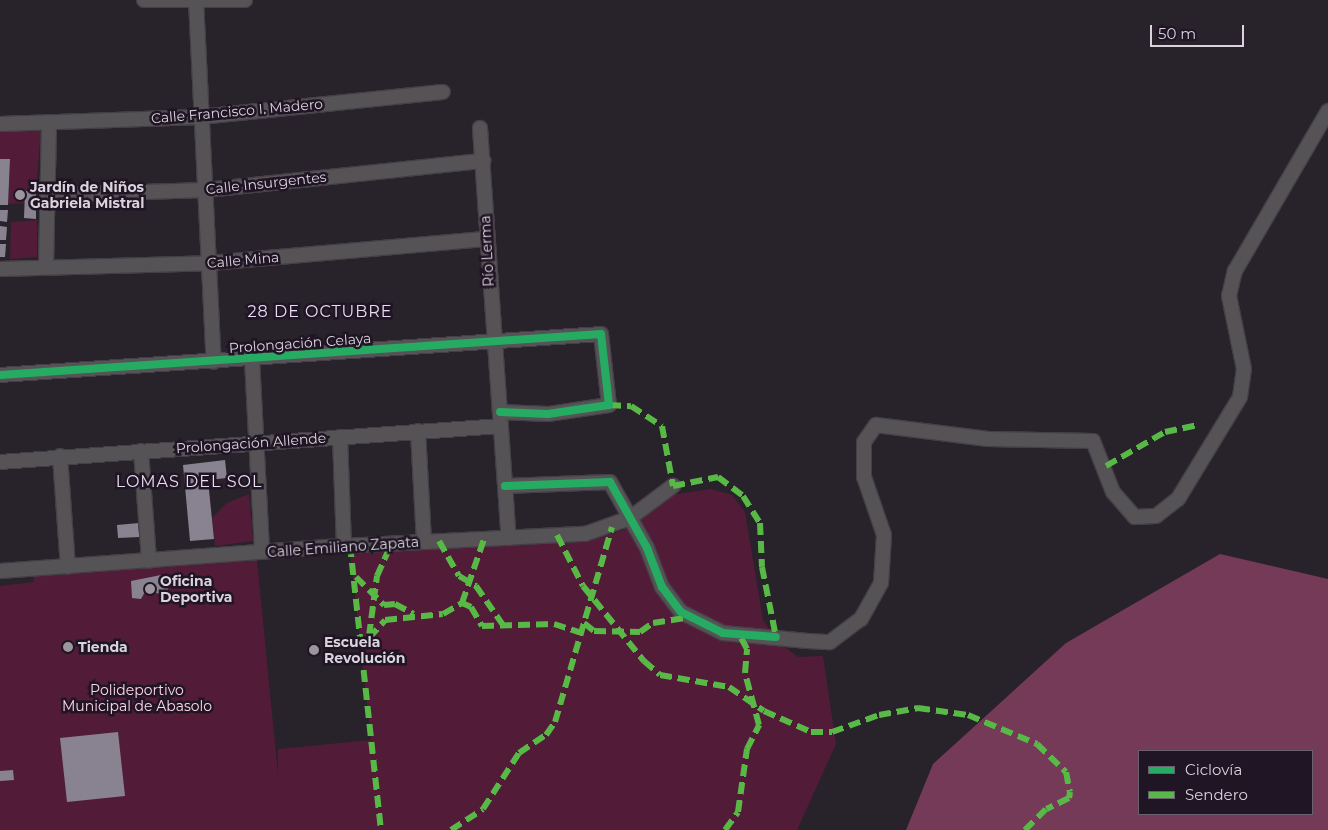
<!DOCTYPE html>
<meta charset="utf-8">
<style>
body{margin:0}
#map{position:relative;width:1328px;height:830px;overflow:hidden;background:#28222a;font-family:Montserrat,sans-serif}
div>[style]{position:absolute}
.green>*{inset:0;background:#521c39}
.forest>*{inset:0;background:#743a57}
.building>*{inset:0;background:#898391}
.roads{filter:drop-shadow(1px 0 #443f46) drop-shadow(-1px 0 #443f46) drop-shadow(0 1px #443f46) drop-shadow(0 -1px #443f46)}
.minor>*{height:14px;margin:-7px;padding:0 7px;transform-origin:7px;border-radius:7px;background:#565356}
.quiet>*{height:6px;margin-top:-3px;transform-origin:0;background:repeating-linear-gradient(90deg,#58b947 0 12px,transparent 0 18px)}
.cycleway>*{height:8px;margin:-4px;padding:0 4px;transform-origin:4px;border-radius:4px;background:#26ab63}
.dots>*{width:14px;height:14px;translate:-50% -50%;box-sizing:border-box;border:2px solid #1f1524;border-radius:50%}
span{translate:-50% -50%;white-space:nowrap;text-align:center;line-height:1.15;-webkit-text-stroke:5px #1f1524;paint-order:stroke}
.street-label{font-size:14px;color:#dad3dd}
.poi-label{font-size:14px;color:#dad3dd;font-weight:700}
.left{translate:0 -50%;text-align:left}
.park-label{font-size:14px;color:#fed4e5}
.quarter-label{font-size:16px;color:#eadcf1;letter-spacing:1px}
.legend{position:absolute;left:1138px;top:750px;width:175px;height:65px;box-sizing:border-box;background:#1f1524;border:1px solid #6a616e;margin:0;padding:6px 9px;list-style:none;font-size:15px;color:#dad3dd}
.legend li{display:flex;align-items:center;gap:10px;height:25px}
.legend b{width:25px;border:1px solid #6a616e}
.scale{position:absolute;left:1150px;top:25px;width:94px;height:22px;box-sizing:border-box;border:2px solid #dad3dd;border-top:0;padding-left:6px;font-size:15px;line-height:18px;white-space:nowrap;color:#dad3dd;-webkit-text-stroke:4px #1f1524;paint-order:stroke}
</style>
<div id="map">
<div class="green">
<div style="clip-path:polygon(41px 129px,36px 191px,25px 191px,24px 203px,8px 204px,10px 159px,0 159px,0 131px)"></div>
<div style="clip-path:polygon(37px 220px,37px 257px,10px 259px,11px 222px)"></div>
<div style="clip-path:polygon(711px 489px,732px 495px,745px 512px,763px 620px,778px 642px,798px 657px,823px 656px,836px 744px,797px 830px,0 830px,0 586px,34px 582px,33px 574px,257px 560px,278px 775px,278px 749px,371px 740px,350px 551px,589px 539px,622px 531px,672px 495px)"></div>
<div style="clip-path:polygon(249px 494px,253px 541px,215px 546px,212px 518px,227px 503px)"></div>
</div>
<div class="forest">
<div style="clip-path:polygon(evenodd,1220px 554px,1328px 579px,1328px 830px,906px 830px,933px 764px,1066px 643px,1220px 554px,1139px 751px,1312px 751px,1312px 814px,1139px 814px,1139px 751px)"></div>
</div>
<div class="building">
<div style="clip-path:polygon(0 159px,10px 159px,8px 205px,0 205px)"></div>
<div style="clip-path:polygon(25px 191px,36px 191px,36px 219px,24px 218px)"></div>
<div style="clip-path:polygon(0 210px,8px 210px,7px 222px,0 221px)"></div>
<div style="clip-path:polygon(0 226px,7px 227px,6px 240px,0 240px)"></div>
<div style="clip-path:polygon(0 244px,6px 244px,5px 257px,0 257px)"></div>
<div style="clip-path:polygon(225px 460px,227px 478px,208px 480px,214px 539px,190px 541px,183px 465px)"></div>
<div style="clip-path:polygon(139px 523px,140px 537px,118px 538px,117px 525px)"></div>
<div style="clip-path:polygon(161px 575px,177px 580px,168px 587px,167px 596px,146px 590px,141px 599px,132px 598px,131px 581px)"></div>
<div style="clip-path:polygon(71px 643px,73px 651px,64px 652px,62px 644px)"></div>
<div style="clip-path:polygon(118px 732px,125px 796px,67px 802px,60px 738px)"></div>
<div style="clip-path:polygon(13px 770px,14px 780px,0 781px,0 771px)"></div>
</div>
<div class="roads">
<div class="minor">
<div style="left:144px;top:0;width:101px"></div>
<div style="left:196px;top:0;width:362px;rotate:87.2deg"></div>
<div style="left:0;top:124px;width:200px;rotate:-2deg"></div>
<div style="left:200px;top:117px;width:244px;rotate:-5.9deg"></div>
<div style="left:480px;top:128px;width:411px;rotate:86deg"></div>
<div style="left:48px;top:195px;width:158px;rotate:-1.8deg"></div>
<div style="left:206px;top:190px;width:279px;rotate:-6deg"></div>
<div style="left:46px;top:267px;width:145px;rotate:-88.8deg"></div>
<div style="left:0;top:269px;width:210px;rotate:-1.6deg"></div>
<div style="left:210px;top:263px;width:276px;rotate:-5deg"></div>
<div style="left:252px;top:359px;width:193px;rotate:87deg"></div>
<div style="left:0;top:375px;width:602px;rotate:-3.9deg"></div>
<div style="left:601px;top:334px;width:71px;rotate:83.6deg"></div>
<div style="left:609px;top:405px;width:62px;rotate:171.6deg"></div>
<div style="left:548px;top:414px;width:48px;rotate:-177.6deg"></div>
<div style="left:418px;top:431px;width:111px;rotate:86.9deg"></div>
<div style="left:340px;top:437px;width:109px;rotate:87.9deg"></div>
<div style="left:141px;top:451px;width:110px;rotate:85.8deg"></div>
<div style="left:60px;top:456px;width:111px;rotate:85.9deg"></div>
<div style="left:0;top:462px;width:502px;rotate:-4.11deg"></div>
<div style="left:505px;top:486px;width:105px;rotate:-2.2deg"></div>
<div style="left:610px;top:482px;width:76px;rotate:60.7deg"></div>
<div style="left:647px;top:548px;width:42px;rotate:69deg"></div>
<div style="left:662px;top:587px;width:31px;rotate:53deg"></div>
<div style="left:681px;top:612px;width:47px;rotate:26.6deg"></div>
<div style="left:723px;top:633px;width:85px;rotate:5.4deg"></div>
<div style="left:808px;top:641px;width:22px;rotate:3deg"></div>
<div style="left:830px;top:642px;width:39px;rotate:-37deg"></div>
<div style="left:861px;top:619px;width:41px;rotate:-60.9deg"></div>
<div style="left:881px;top:583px;width:48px;rotate:-86.4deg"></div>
<div style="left:884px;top:535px;width:61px;rotate:-109deg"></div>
<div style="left:864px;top:477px;width:35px;rotate:-90deg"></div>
<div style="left:864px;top:442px;width:21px;rotate:-55deg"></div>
<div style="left:876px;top:425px;width:113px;rotate:7.1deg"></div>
<div style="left:988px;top:439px;width:105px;rotate:1.1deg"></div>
<div style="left:1093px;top:441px;width:55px;rotate:68.6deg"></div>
<div style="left:1113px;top:492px;width:33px;rotate:49deg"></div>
<div style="left:1135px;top:517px;width:21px;rotate:-3deg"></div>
<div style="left:1156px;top:516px;width:28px;rotate:-38deg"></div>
<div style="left:1178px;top:499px;width:119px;rotate:-58.7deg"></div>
<div style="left:1240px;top:397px;width:28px;rotate:-82deg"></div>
<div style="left:1244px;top:369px;width:75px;rotate:-101.6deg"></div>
<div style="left:1229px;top:296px;width:26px;rotate:-77deg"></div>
<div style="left:1235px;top:271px;width:185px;rotate:-59.8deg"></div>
<div style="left:0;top:571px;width:345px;rotate:-4.2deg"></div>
<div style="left:344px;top:546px;width:241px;rotate:-2.9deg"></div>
<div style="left:585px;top:534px;width:48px;rotate:-19.6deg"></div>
<div style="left:630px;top:518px;width:54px;rotate:-36.7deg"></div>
</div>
</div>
<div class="quiet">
<div style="left:609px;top:405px;width:22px;rotate:3deg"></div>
<div style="left:631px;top:406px;width:37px;rotate:33deg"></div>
<div style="left:662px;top:426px;width:61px;rotate:79.6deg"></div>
<div style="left:673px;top:486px;width:46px;rotate:-11.3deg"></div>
<div style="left:718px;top:477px;width:31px;rotate:37deg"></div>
<div style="left:743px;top:496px;width:32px;rotate:58deg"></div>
<div style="left:760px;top:523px;width:44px;rotate:87.4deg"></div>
<div style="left:762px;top:567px;width:71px;rotate:78.7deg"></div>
<div style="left:1106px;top:466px;width:68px;rotate:-30deg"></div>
<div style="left:1165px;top:432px;width:35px;rotate:-12deg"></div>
<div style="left:557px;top:535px;width:57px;rotate:63deg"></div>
<div style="left:583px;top:586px;width:97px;rotate:50.9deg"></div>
<div style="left:644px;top:661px;width:21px;rotate:41deg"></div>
<div style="left:660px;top:675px;width:70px;rotate:9.9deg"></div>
<div style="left:729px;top:687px;width:42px;rotate:34.4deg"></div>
<div style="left:764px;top:711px;width:51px;rotate:24.1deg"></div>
<div style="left:811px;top:732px;width:21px"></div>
<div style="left:832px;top:732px;width:50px;rotate:-19.9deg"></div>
<div style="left:879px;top:715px;width:40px;rotate:-10deg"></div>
<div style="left:918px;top:708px;width:50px;rotate:8deg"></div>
<div style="left:968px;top:715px;width:75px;rotate:22.8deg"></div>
<div style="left:1037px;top:744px;width:40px;rotate:44deg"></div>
<div style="left:1066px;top:772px;width:20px;rotate:79deg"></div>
<div style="left:1070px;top:792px;width:6px;rotate:99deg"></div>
<div style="left:1069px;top:798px;width:25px;rotate:154deg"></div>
<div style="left:1046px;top:809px;width:30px;rotate:135deg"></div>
<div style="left:439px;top:541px;width:40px;rotate:60.3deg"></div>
<div style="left:459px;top:576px;width:20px;rotate:30deg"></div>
<div style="left:476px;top:586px;width:47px;rotate:55.3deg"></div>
<div style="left:350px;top:545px;width:287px;rotate:83.8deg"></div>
<div style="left:356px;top:577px;width:40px;rotate:45deg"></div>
<div style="left:384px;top:605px;width:11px;rotate:-5deg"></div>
<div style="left:395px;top:604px;width:21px;rotate:28deg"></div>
<div style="left:462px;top:603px;width:68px;rotate:-71deg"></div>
<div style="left:584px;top:623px;width:13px;rotate:39deg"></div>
<div style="left:594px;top:631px;width:46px;rotate:1.2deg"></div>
<div style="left:640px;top:632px;width:16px;rotate:-35deg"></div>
<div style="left:653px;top:623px;width:37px;rotate:-9deg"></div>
<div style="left:369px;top:636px;width:61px;rotate:-82.4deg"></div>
<div style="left:377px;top:576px;width:36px;rotate:-66deg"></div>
<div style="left:369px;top:638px;width:24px;rotate:-48deg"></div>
<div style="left:385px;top:620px;width:58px;rotate:-5.9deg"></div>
<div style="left:443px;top:614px;width:22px;rotate:-30deg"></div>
<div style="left:462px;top:603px;width:10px;rotate:24deg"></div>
<div style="left:471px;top:607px;width:22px;rotate:60deg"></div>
<div style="left:482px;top:626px;width:72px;rotate:-1.6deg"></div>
<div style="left:554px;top:624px;width:28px;rotate:18deg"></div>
<div style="left:451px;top:830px;width:38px;rotate:-33deg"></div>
<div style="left:483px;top:809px;width:67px;rotate:-57.3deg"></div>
<div style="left:519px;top:753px;width:32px;rotate:-34deg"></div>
<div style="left:546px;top:735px;width:16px;rotate:-55deg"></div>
<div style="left:555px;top:722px;width:203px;rotate:-73.7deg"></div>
<div style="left:725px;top:830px;width:22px;rotate:-54deg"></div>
<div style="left:738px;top:812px;width:64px;rotate:-81.9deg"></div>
<div style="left:747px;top:749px;width:27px;rotate:-63deg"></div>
<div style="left:759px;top:725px;width:54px;rotate:-105.1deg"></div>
<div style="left:745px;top:673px;width:24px;rotate:-85deg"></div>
<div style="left:747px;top:649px;width:17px;rotate:-118deg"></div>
</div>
<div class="cycleway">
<div style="left:0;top:375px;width:602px;rotate:-3.9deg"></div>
<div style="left:601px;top:334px;width:71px;rotate:83.6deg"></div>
<div style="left:609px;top:405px;width:62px;rotate:171.6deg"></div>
<div style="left:548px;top:414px;width:48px;rotate:-177.6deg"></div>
<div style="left:505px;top:486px;width:105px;rotate:-2.2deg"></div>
<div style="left:610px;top:482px;width:76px;rotate:60.7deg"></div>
<div style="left:647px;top:548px;width:42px;rotate:69deg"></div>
<div style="left:662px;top:587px;width:31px;rotate:53deg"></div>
<div style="left:681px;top:612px;width:47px;rotate:26.6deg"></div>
<div style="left:723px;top:633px;width:53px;rotate:4.3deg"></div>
</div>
<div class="dots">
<div style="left:20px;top:195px;background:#9c959e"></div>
<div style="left:150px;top:589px;background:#9c959e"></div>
<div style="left:68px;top:647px;background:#9c959e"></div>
<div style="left:314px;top:650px;background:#9c959e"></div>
</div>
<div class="street-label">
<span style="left:237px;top:111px;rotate:-5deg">Calle Francisco I. Madero</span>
<span style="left:266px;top:183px;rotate:-6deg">Calle Insurgentes</span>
<span style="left:487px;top:251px;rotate:-93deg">Río Lerma</span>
<span style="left:243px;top:260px;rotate:-5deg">Calle Mina</span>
<span style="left:300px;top:343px;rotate:-4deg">Prolongación Celaya</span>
<span style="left:251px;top:443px;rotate:-4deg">Prolongación Allende</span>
<span style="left:343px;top:547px;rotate:-4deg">Calle Emiliano Zapata</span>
</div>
<div class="poi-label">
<span class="left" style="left:30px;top:195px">Jardín de Niños<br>Gabriela Mistral</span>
<span class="left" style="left:160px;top:589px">Oficina<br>Deportiva</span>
<span class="left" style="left:324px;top:650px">Escuela<br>Revolución</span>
<span class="left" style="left:78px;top:647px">Tienda</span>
</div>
<div class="park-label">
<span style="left:137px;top:698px">Polideportivo<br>Municipal de Abasolo</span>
</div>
<div class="quarter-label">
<span style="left:320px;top:312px">28 DE OCTUBRE</span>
<span style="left:189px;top:482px">LOMAS DEL SOL</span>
</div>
<ul class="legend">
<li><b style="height:6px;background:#26ab63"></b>Ciclovía</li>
<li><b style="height:6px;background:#58b947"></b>Sendero</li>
</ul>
<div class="scale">50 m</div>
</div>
